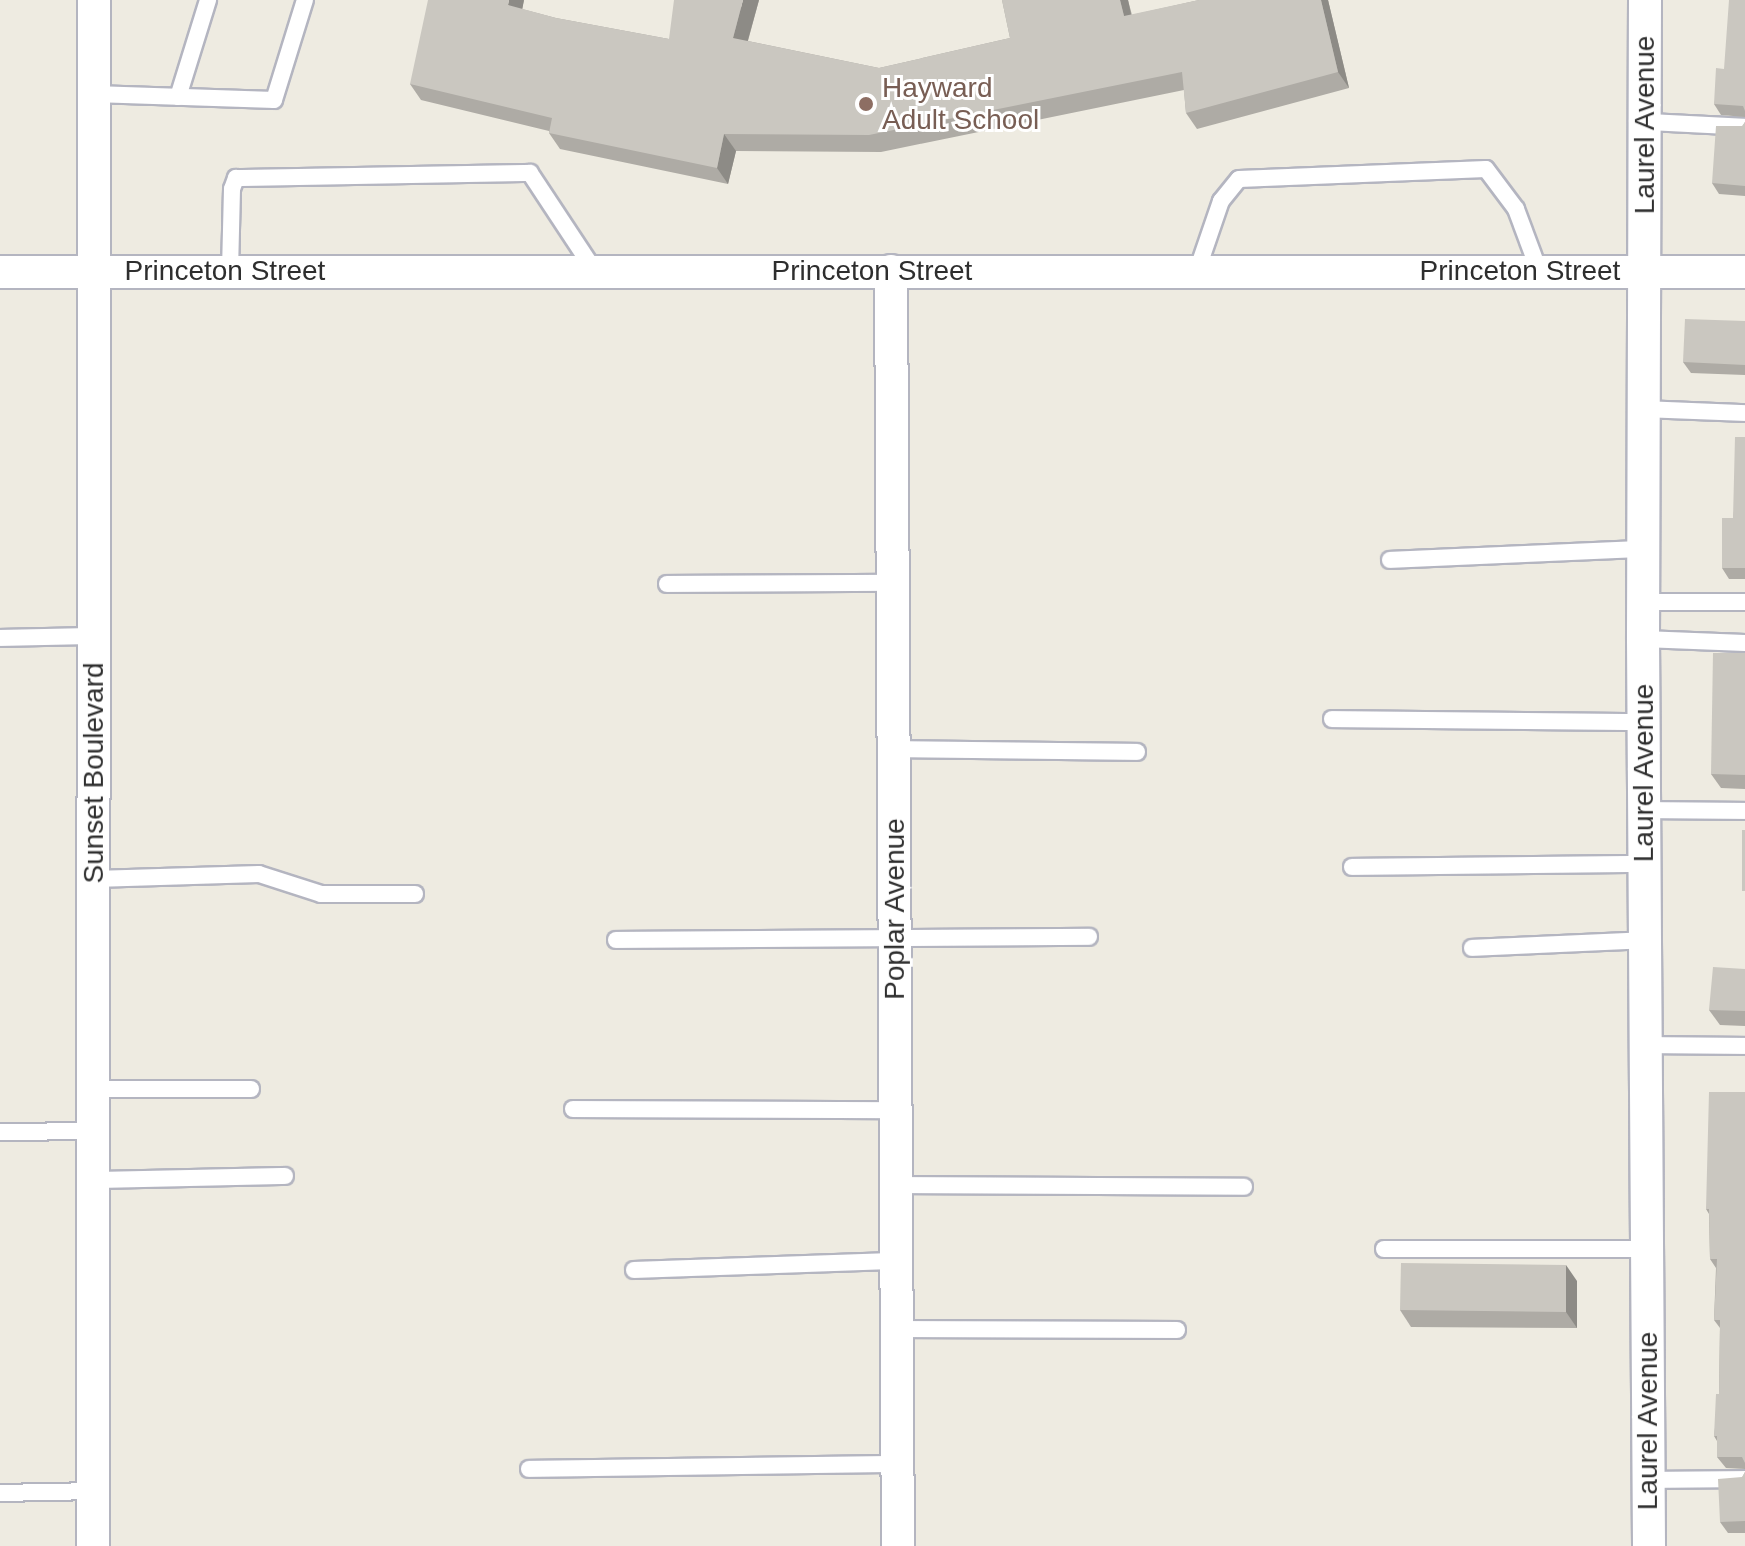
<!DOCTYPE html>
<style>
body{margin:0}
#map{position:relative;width:1745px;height:1546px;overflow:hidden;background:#eeebe1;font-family:Arial,sans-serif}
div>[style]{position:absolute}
.roads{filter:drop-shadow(2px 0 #b4b5c0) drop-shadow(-2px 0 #b4b5c0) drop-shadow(0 2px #b4b5c0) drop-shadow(0 -2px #b4b5c0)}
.service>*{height:16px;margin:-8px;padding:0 8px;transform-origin:8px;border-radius:8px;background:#fff}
.minor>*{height:32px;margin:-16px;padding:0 16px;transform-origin:16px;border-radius:16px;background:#fff}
.wall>*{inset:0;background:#aeaba5}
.shaded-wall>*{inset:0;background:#8d8b86}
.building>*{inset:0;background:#cac7c0}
.dots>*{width:22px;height:22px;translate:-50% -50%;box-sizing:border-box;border:4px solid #fff;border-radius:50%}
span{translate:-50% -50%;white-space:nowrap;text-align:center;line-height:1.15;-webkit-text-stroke:6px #fff;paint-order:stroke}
.education-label{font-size:28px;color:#785e54}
.left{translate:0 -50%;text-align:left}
.street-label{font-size:28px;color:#2e2e2e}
</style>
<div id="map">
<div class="roads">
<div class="service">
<div style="left:94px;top:94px;width:180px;rotate:1.9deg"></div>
<div style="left:274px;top:100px;width:105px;rotate:-72.8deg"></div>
<div style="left:178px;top:97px;width:102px;rotate:-72.8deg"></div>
<div style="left:1647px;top:122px;width:98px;rotate:2.9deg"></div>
<div style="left:230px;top:271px;width:82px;rotate:-88.6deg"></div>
<div style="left:232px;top:189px;width:12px;rotate:-70deg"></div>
<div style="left:236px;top:178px;width:294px;rotate:-1deg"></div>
<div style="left:530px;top:173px;width:116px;rotate:56.6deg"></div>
<div style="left:1197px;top:271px;width:74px;rotate:-71.1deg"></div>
<div style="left:1221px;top:201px;width:28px;rotate:-51deg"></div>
<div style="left:1239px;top:179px;width:247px;rotate:-2.3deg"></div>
<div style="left:1486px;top:169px;width:50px;rotate:53.1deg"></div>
<div style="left:1516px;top:209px;width:66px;rotate:69.6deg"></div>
<div style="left:1644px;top:409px;width:101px;rotate:2.3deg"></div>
<div style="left:1390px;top:560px;width:253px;rotate:-2.5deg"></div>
<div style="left:667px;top:584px;width:225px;rotate:-0.3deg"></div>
<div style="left:1644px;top:602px;width:101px"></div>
<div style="left:0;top:638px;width:94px;rotate:-1.2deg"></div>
<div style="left:1643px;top:639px;width:102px;rotate:2.2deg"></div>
<div style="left:1332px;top:719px;width:311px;rotate:0.6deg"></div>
<div style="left:894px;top:749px;width:243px;rotate:0.7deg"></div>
<div style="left:1646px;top:810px;width:99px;rotate:0.6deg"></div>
<div style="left:1352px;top:867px;width:292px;rotate:-0.6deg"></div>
<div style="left:94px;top:879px;width:165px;rotate:-1.7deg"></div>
<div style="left:259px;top:874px;width:65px;rotate:17.9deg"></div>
<div style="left:321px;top:894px;width:94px"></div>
<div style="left:616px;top:940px;width:473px;rotate:-0.4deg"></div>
<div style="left:1472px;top:948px;width:175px;rotate:-2.6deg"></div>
<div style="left:1647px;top:1045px;width:98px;rotate:0.6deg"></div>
<div style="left:93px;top:1089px;width:158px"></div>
<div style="left:573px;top:1109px;width:324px;rotate:0.2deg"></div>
<div style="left:0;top:1132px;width:94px;rotate:-0.6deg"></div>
<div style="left:94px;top:1180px;width:191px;rotate:-1.2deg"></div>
<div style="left:897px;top:1185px;width:347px;rotate:0.3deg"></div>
<div style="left:1384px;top:1249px;width:264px"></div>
<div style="left:634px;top:1270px;width:264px;rotate:-2deg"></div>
<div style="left:898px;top:1329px;width:279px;rotate:0.2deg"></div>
<div style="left:529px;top:1469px;width:370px;rotate:-0.8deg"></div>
<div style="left:1649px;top:1480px;width:96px;rotate:-0.6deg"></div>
<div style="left:0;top:1493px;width:93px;rotate:-1.2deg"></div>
</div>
<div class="minor">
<div style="left:1645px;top:0;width:639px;rotate:90.18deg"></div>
<div style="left:1643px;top:639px;width:907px;rotate:89.62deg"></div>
<div style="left:891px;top:271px;width:1275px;rotate:89.69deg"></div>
<div style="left:0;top:272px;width:1745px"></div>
<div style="left:93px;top:1546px;width:1546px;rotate:-89.96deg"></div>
</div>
</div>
<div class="wall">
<div style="clip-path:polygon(524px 0,522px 9px,556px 18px,669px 39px,759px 0,748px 41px,879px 68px,1010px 38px,1002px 0,1128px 0,1132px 15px,1199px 0,1328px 0,1349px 88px,1197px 129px,1186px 113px,1184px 90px,881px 152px,736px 151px,728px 184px,560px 149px,549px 133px,549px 131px,421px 100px,410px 84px)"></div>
<div style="clip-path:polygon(1745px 0,1745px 117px,1721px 115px,1714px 104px)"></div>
<div style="clip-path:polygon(1745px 122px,1745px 196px,1719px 194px,1712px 183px)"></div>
<div style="clip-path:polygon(1745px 321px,1745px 375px,1691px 373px,1683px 362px)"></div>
<div style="clip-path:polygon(1745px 437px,1745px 579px,1729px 579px,1722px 568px,1733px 518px)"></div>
<div style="clip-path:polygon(1745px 653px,1745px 789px,1721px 788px,1711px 774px)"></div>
<div style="clip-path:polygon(1745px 969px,1745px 1026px,1720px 1025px,1709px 1010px)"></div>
<div style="clip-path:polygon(1745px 1092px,1745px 1469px,1726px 1468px,1717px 1457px,1717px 1441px,1714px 1436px,1719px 1394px,1720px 1328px,1714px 1320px,1716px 1268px,1710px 1259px,1709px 1214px,1706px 1209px)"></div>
<div style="clip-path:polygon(1577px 1281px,1577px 1328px,1411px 1327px,1400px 1310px)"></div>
<div style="clip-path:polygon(1745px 1472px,1745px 1533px,1728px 1533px,1720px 1522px)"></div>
</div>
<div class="shaded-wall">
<div style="clip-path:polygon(509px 0,524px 0,520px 21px,508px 5px)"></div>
<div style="clip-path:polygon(743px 0,759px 0,744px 54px,733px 38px)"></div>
<div style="clip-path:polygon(1120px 0,1128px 0,1135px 33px,1124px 16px)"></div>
<div style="clip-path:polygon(1321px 0,1328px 0,1349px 88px,1338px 72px)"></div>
<div style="clip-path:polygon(724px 134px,736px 151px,728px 184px,717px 168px)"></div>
<div style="clip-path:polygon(1566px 1265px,1577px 1281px,1577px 1328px,1566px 1312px)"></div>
</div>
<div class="building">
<div style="clip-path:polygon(428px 0,509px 0,508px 5px,556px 18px,669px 39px,674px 0,743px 0,733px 38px,879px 68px,1010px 38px,1002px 0,1120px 0,1124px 16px,1199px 0,1321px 0,1338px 72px,1186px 113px,1182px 72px,869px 135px,724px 134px,717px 168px,549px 133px,552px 118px,410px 84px)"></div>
<div style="clip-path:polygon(1729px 0,1745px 0,1745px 111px,1743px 106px,1714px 104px,1716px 68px,1724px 69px)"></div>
<div style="clip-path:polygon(1745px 122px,1745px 186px,1712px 183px,1716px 126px,1742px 126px)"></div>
<div style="clip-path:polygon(1685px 319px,1745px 321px,1745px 365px,1683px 362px)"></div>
<div style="clip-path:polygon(1735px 437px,1745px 437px,1745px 568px,1722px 568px,1722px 518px,1733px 518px)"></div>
<div style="clip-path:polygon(1713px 653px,1745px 653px,1745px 775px,1711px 774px)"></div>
<div style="clip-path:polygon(1742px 830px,1745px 830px,1745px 891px,1742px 891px)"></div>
<div style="clip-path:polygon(1713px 967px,1745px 969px,1745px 1011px,1709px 1010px)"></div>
<div style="clip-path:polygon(1709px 1092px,1745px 1092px,1745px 1463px,1742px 1457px,1717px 1457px,1717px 1436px,1714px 1436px,1716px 1394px,1719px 1394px,1720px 1320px,1714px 1320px,1717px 1259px,1710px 1259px,1709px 1209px,1706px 1209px)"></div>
<div style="clip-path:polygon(1401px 1263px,1566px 1265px,1566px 1312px,1400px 1310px)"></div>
<div style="clip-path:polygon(1745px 1472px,1745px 1521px,1720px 1522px,1718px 1479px,1742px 1477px)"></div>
</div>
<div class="dots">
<div style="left:866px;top:104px;background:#8d6e63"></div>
</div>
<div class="education-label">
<span class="left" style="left:882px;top:104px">Hayward<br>Adult School</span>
</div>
<div class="street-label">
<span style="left:1645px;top:125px;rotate:-90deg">Laurel Avenue</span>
<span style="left:225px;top:271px">Princeton Street</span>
<span style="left:872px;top:271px">Princeton Street</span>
<span style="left:1520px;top:271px">Princeton Street</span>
<span style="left:94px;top:773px;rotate:-90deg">Sunset Boulevard</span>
<span style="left:1644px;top:773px;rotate:-90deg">Laurel Avenue</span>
<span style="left:895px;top:909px;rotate:-90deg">Poplar Avenue</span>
<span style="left:1648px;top:1421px;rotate:-90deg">Laurel Avenue</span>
</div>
</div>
